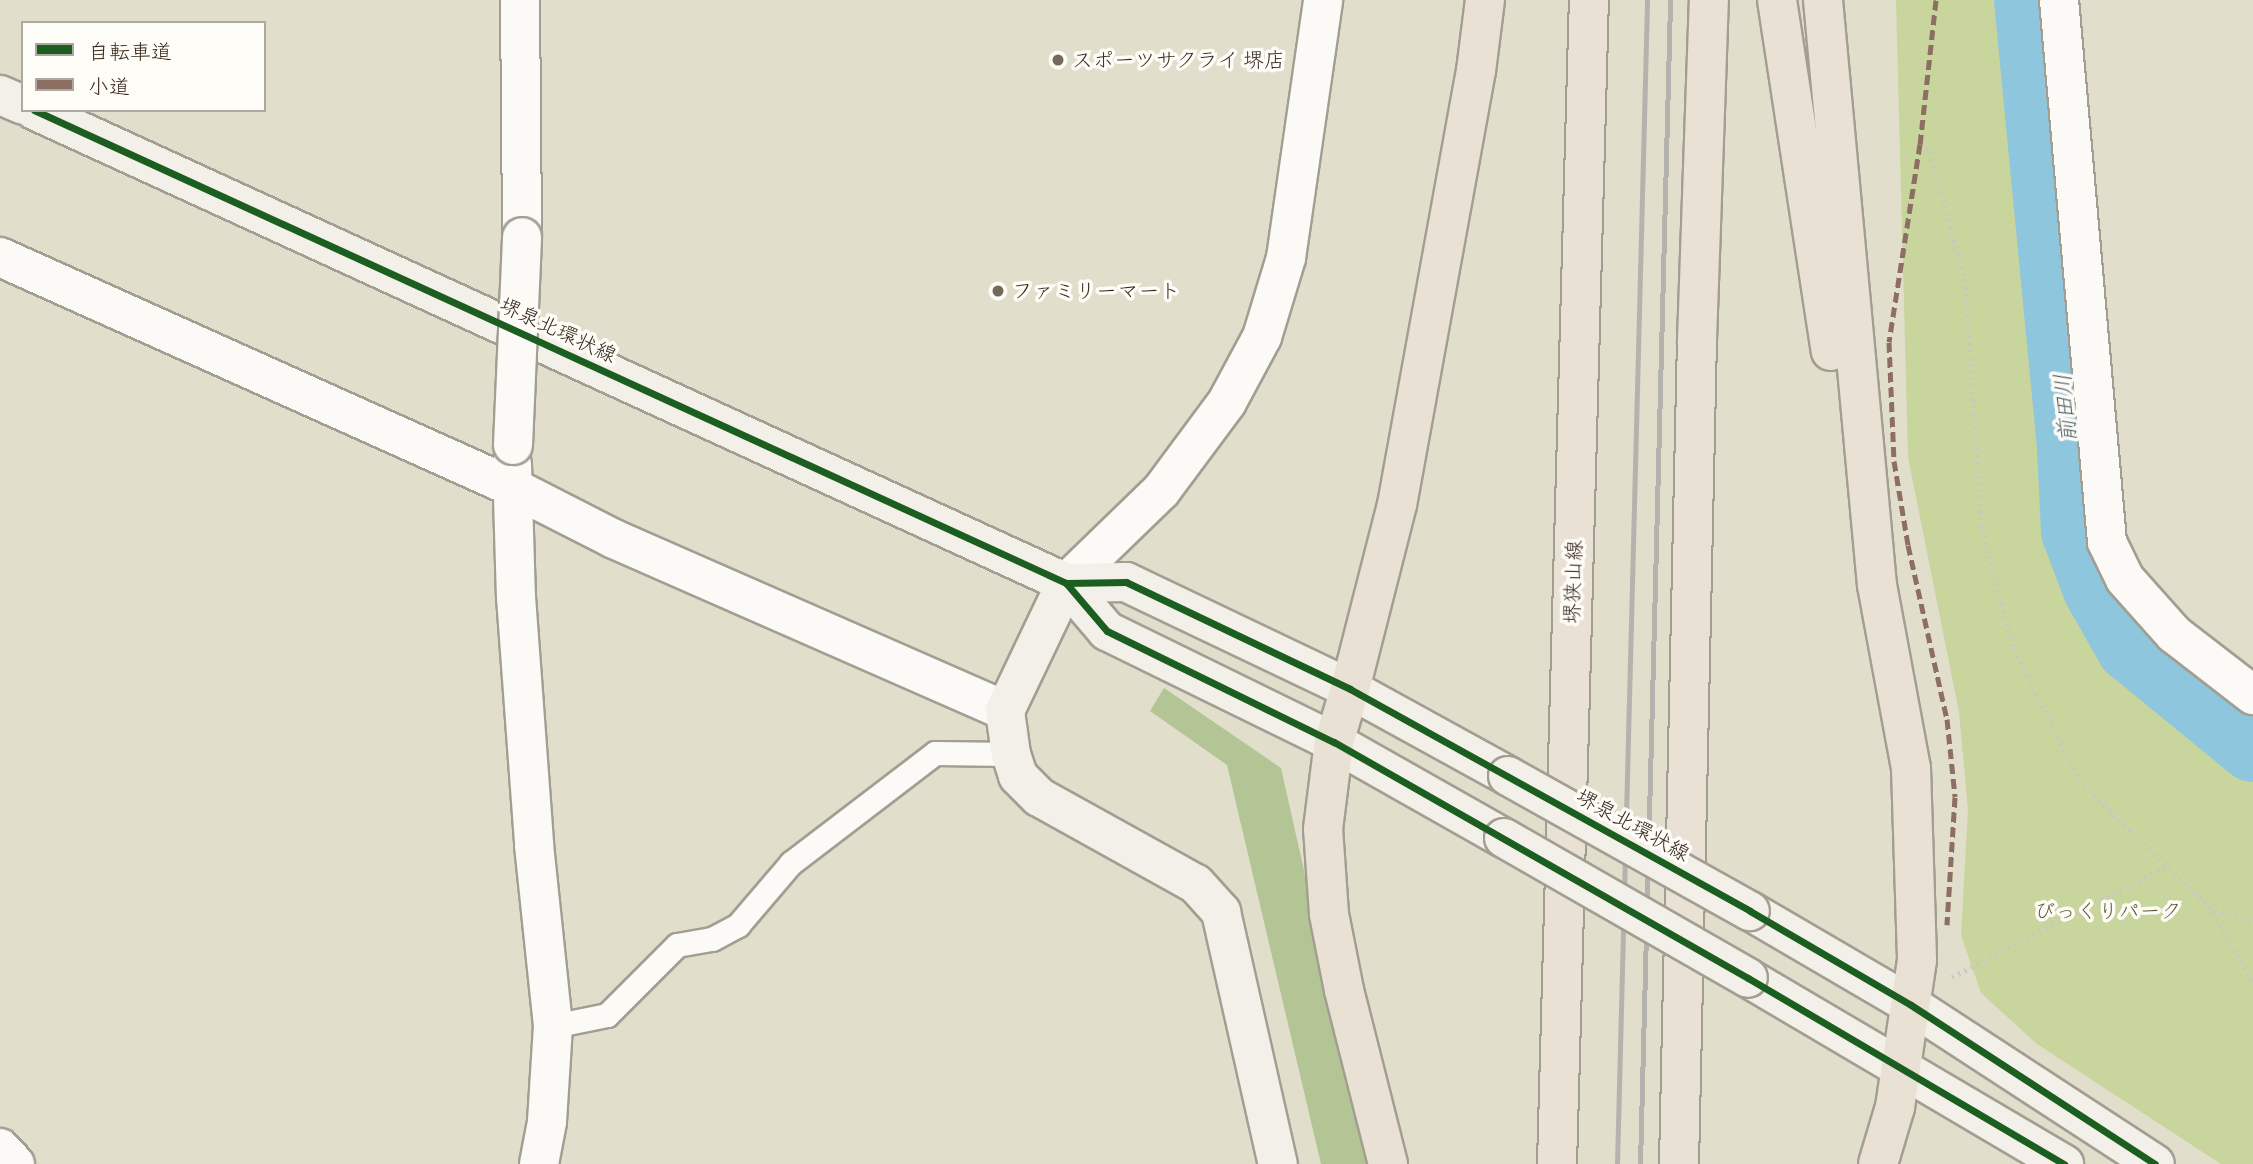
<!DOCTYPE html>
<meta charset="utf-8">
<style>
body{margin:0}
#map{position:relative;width:2253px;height:1164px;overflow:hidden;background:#e2decc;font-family:Delius,"Klee One",sans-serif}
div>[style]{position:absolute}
.green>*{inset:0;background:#c8d59c}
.forest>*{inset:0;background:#b3c594}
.river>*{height:70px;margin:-35px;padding:0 35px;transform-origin:35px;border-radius:35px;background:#8ec6de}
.path>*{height:4.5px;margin-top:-2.25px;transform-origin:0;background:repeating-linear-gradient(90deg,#c9c7c2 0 2px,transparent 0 7px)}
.roads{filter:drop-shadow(2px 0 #a29e92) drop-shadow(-2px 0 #a29e92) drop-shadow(0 2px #a29e92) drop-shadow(0 -2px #a29e92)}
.lane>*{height:23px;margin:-11.5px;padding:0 11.5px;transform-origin:11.5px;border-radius:11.5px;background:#fbfaf7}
.street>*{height:38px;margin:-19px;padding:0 19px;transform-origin:19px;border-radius:19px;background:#fbfaf7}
.secondary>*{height:38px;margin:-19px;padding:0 19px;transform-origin:19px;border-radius:19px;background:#f3f0e9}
.primary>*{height:38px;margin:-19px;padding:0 19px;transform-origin:19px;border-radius:19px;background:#e8e1d4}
.rail>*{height:5px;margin:-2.5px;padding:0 2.5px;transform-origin:2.5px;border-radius:2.5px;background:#b5b3ae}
.bridges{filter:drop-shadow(2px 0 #a29e92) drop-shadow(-2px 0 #a29e92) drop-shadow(0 2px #a29e92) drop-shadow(0 -2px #a29e92)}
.street-bridge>*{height:38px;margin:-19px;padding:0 19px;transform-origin:19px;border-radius:19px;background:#fbfaf7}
.secondary-bridge>*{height:38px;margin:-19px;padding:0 19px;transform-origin:19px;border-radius:19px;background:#f3f0e9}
.quiet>*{height:5px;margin-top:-2.5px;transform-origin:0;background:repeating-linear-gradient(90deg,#8d6e63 0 10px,transparent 0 15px)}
.cycleway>*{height:7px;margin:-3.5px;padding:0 3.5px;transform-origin:3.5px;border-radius:3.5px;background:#1b5e20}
.dots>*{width:19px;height:19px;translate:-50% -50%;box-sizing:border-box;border:4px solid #fdfcf7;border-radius:50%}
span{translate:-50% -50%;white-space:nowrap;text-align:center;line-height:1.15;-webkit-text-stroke:7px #fdfcf7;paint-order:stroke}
.poi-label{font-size:21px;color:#3b2a1e}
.left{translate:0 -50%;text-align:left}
.street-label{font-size:21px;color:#3b2a1e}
.park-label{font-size:21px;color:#5f5b38}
.water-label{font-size:23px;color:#4b5d64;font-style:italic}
.legend{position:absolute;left:21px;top:21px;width:245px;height:91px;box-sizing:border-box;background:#fdfcf7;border:2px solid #afa8a0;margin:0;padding:9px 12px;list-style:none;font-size:21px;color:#3b2a1e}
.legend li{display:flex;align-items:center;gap:14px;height:35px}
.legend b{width:35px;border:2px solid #afa8a0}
</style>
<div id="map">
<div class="green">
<div style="clip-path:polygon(1896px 0,2002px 0,2046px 490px,2056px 557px,2130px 673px,2253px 773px,2253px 1164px,2221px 1164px,2037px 1044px,1981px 993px,1961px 935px,1968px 809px,1959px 712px,1908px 457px)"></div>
</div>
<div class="forest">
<div style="clip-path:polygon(1164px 688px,1281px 768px,1370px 1164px,1321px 1164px,1227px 765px,1150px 711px)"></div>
</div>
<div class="river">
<div style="left:2029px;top:0;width:451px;rotate:84.5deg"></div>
<div style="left:2072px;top:449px;width:82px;rotate:87.2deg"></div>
<div style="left:2076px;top:531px;width:62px;rotate:69.2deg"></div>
<div style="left:2098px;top:589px;width:67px;rotate:60.4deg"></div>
<div style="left:2131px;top:647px;width:158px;rotate:39.3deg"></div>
</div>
<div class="path">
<div style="left:1920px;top:144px;width:13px;rotate:39deg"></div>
<div style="left:1930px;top:152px;width:133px;rotate:74.7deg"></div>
<div style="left:1965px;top:280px;width:250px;rotate:86.1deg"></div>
<div style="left:1982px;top:529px;width:124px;rotate:75.1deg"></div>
<div style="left:2014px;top:649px;width:146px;rotate:63.6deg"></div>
<div style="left:2079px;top:780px;width:182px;rotate:44.3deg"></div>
<div style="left:2209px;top:907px;width:87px;rotate:59.6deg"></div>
<div style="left:2209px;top:907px;width:47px;rotate:20deg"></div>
<div style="left:1952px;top:977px;width:241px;rotate:-27.4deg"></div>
</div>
<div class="roads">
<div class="lane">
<div style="left:553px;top:1026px;width:55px;rotate:-11.5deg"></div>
<div style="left:607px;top:1015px;width:99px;rotate:-45deg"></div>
<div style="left:677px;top:945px;width:36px;rotate:-10deg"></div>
<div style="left:712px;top:939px;width:30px;rotate:-28deg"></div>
<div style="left:738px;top:925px;width:82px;rotate:-49.5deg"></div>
<div style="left:791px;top:863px;width:181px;rotate:-37.4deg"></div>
<div style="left:935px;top:753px;width:76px;rotate:0.8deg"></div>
</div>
<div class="street">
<div style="left:520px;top:0;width:237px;rotate:89.5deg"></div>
<div style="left:2059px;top:0;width:544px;rotate:84.94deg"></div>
<div style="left:2107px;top:542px;width:41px;rotate:64.1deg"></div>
<div style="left:2125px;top:579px;width:74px;rotate:48.3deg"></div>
<div style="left:2174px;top:634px;width:100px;rotate:37.7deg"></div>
<div style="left:0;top:257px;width:559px;rotate:24.18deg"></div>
<div style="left:510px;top:486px;width:117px;rotate:27deg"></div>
<div style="left:614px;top:539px;width:427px;rotate:23.7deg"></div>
<div style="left:512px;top:464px;width:133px;rotate:88.3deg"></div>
<div style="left:516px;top:597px;width:249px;rotate:85.8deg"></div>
<div style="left:534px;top:845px;width:182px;rotate:84deg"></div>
<div style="left:553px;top:1026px;width:96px;rotate:93.6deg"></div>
<div style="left:547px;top:1122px;width:43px;rotate:100.8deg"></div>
<div style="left:1066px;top:583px;width:132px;rotate:-44.1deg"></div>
<div style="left:1161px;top:491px;width:111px;rotate:-53.4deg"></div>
<div style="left:1227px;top:402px;width:74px;rotate:-61.7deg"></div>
<div style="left:1262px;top:337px;width:83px;rotate:-73.1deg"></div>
<div style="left:1286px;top:258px;width:261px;rotate:-81.8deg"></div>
<div style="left:0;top:1148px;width:22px;rotate:47deg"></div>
</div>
<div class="secondary">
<div style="left:0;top:95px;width:25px;rotate:23deg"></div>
<div style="left:34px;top:110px;width:1135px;rotate:24.62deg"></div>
<div style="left:1066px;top:583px;width:63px;rotate:49.5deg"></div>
<div style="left:1107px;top:631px;width:253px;rotate:26.1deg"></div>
<div style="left:1334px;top:742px;width:195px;rotate:29.5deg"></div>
<div style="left:1066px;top:583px;width:142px;rotate:115.5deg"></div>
<div style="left:1005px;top:711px;width:43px;rotate:82.1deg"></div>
<div style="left:1011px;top:754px;width:23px;rotate:72deg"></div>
<div style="left:1018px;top:776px;width:30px;rotate:45deg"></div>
<div style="left:1039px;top:797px;width:179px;rotate:29deg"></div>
<div style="left:1196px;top:884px;width:38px;rotate:48deg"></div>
<div style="left:1221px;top:912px;width:258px;rotate:77.3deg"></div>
<div style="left:1066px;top:583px;width:60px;rotate:-1deg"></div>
<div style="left:1126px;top:582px;width:248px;rotate:25.5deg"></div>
<div style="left:1350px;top:689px;width:180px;rotate:28.8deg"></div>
<div style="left:1750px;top:911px;width:186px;rotate:30.3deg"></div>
<div style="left:1911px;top:1005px;width:291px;rotate:33.1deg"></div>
<div style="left:1748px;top:978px;width:367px;rotate:30.5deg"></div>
</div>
<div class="primary">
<div style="left:1777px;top:0;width:355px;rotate:81.3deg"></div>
<div style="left:1823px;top:0;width:587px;rotate:84.73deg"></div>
<div style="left:1877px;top:585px;width:186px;rotate:79.5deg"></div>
<div style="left:1911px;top:768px;width:192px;rotate:88.2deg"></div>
<div style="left:1917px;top:960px;width:149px;rotate:98.5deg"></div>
<div style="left:1895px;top:1107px;width:59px;rotate:106.6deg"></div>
<div style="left:1388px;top:1164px;width:179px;rotate:-104.2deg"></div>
<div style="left:1344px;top:990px;width:77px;rotate:-101.2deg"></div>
<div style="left:1329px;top:914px;width:85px;rotate:-94deg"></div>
<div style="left:1323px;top:829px;width:88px;rotate:-82.8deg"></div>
<div style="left:1334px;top:742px;width:55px;rotate:-73.2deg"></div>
<div style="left:1350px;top:689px;width:190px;rotate:-75.7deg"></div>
<div style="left:1397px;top:505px;width:441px;rotate:-79.7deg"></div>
<div style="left:1476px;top:71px;width:72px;rotate:-82.8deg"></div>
<div style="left:1557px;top:1164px;width:1164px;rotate:-88.43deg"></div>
<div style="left:1679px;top:1164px;width:824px;rotate:-88.75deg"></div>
<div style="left:1697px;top:340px;width:340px;rotate:-88deg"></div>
</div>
</div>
<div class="rail">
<div style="left:1617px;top:1164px;width:1164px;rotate:-88.52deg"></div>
<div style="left:1640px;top:1164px;width:1164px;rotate:-88.52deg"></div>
</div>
<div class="bridges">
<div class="street-bridge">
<div style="left:513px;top:445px;width:208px;rotate:-87.5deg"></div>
</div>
<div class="secondary-bridge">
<div style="left:1508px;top:776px;width:277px;rotate:29.2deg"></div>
<div style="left:1504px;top:838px;width:281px;rotate:29.8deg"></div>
</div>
</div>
<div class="quiet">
<div style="left:1936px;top:0;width:145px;rotate:96.3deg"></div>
<div style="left:1920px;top:144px;width:200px;rotate:98.9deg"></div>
<div style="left:1889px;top:342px;width:119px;rotate:87.6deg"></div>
<div style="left:1894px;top:461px;width:85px;rotate:80.5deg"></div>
<div style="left:1908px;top:545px;width:178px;rotate:77.4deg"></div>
<div style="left:1947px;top:719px;width:78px;rotate:84.1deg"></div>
<div style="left:1955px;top:797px;width:128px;rotate:93.6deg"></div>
</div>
<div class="cycleway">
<div style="left:34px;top:110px;width:1135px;rotate:24.62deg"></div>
<div style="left:1066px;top:583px;width:63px;rotate:49.5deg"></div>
<div style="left:1107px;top:631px;width:253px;rotate:26.1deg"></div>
<div style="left:1334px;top:742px;width:477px;rotate:29.7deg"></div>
<div style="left:1748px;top:978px;width:367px;rotate:30.5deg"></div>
<div style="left:1066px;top:583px;width:60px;rotate:-1deg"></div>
<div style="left:1126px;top:582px;width:248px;rotate:25.5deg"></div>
<div style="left:1350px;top:689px;width:457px;rotate:29deg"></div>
<div style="left:1750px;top:911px;width:186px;rotate:30.3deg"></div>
<div style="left:1911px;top:1005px;width:291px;rotate:33.1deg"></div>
</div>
<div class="dots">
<div style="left:1058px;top:60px;background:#75695b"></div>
<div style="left:998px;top:291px;background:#75695b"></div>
</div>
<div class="poi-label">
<span class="left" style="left:1072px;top:60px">スポーツサクライ 堺店</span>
<span class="left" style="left:1012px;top:291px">ファミリーマート</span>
</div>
<div class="street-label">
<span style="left:558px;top:330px;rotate:25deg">堺泉北環状線</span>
<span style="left:1573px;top:582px;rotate:-88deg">堺狭山線</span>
<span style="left:1633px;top:825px;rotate:29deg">堺泉北環状線</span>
</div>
<div class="park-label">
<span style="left:2108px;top:911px">びっくりパーク</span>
</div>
<div class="water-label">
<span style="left:2065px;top:408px;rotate:-95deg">前田川</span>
</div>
<ul class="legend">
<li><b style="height:9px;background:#1b5e20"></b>自転車道</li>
<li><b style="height:9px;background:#8d6e63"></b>小道</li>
</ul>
</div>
